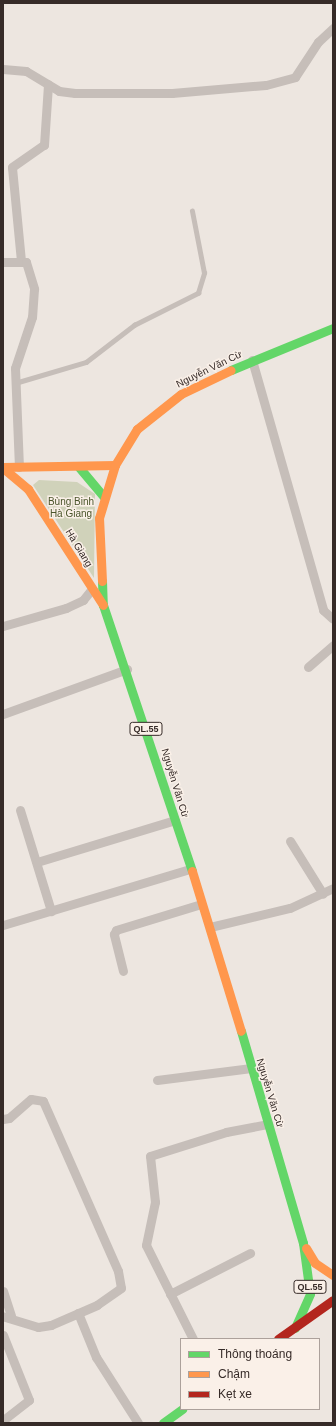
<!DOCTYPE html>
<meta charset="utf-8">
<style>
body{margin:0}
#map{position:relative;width:336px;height:1426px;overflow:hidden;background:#ede6e0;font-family:Arial,sans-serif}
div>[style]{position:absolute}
.green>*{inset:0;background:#d0d2ba}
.lane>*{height:4.5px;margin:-2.25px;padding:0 2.25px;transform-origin:2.25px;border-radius:2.25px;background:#c6beb9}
.street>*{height:9px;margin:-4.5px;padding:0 4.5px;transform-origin:4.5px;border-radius:4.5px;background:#c6beb9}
.fast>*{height:9px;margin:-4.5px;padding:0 4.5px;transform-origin:4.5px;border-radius:4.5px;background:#63d668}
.slow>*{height:9px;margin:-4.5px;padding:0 4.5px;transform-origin:4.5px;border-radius:4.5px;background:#ff974d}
.jam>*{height:9px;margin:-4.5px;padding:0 4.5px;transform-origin:4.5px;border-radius:4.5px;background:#b3261e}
span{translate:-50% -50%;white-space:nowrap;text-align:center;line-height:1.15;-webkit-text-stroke:3px #faf0e8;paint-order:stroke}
.shield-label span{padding:1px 3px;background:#faf0e8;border:1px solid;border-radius:3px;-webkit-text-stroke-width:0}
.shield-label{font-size:9px;color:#362b28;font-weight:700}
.street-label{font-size:10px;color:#362b28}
.park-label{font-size:10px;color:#4a552b}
.frame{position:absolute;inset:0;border:4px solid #362b28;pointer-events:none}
.legend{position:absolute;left:180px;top:1338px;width:140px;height:72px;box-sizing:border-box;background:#faf0e8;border:1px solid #aca19b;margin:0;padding:5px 7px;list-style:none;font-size:12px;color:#362b28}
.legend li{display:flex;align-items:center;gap:8px;height:20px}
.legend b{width:20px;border:1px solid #aca19b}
</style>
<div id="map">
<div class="green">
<div style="clip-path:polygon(39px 480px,77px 482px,95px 494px,94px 578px,33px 485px)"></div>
</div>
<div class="lane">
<div style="left:15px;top:383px;width:74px;rotate:-16.5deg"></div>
<div style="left:86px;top:362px;width:61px;rotate:-37.6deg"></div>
<div style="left:134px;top:325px;width:72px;rotate:-26.6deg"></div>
<div style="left:198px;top:293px;width:21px;rotate:-73deg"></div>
<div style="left:204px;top:273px;width:63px;rotate:-101deg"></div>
</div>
<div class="street">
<div style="left:3px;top:69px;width:23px;rotate:5deg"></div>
<div style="left:26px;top:71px;width:39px;rotate:31deg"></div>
<div style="left:59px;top:91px;width:16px;rotate:7deg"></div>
<div style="left:75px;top:93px;width:97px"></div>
<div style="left:172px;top:93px;width:94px;rotate:-4.9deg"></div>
<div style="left:266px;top:85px;width:30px;rotate:-15deg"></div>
<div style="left:295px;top:77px;width:42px;rotate:-56.7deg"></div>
<div style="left:318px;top:42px;width:21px;rotate:-43deg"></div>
<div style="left:21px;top:261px;width:94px;rotate:-95.5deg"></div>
<div style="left:12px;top:167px;width:39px;rotate:-35deg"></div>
<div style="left:44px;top:145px;width:61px;rotate:-86.2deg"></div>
<div style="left:3px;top:262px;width:23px"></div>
<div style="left:26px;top:262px;width:28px;rotate:73deg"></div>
<div style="left:34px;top:289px;width:28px;rotate:94deg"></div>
<div style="left:32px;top:317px;width:54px;rotate:108.4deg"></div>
<div style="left:15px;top:368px;width:99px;rotate:87.7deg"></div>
<div style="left:252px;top:360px;width:260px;rotate:74.1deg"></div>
<div style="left:323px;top:610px;width:13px;rotate:42deg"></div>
<div style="left:3px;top:626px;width:66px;rotate:-15.9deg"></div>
<div style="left:66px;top:608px;width:19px;rotate:-25deg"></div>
<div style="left:83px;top:600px;width:13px;rotate:-51deg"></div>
<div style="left:308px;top:667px;width:33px;rotate:-41deg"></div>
<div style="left:3px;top:714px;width:132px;rotate:-19.9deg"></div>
<div style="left:20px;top:810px;width:106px;rotate:72.9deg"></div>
<div style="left:290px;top:841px;width:62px;rotate:58.1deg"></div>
<div style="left:37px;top:862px;width:144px;rotate:-16.9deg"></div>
<div style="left:3px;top:925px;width:195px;rotate:-16.7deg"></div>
<div style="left:210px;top:927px;width:82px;rotate:-13.4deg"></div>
<div style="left:290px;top:908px;width:47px;rotate:-24.9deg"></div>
<div style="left:123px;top:971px;width:38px;rotate:-104deg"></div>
<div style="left:114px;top:934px;width:4px;rotate:-63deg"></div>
<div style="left:116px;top:930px;width:89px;rotate:-17deg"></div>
<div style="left:157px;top:1080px;width:95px;rotate:-7.3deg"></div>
<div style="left:3px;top:1119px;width:6px;rotate:-9deg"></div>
<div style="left:9px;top:1118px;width:29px;rotate:-41deg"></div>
<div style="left:31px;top:1099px;width:12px;rotate:9deg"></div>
<div style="left:43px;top:1101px;width:186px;rotate:66.2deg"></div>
<div style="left:118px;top:1271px;width:17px;rotate:80deg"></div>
<div style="left:121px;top:1288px;width:29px;rotate:145deg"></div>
<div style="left:97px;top:1305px;width:50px;rotate:156.5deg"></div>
<div style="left:51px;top:1325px;width:13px;rotate:171deg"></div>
<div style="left:38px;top:1327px;width:37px;rotate:-163deg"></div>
<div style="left:3px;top:1291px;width:26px;rotate:72deg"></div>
<div style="left:170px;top:1294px;width:90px;rotate:-27.1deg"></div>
<div style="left:78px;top:1313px;width:48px;rotate:67.8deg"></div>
<div style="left:96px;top:1357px;width:78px;rotate:57.5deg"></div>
<div style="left:3px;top:1335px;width:70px;rotate:68.2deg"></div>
<div style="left:29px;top:1400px;width:33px;rotate:142deg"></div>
<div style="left:193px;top:1339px;width:105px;rotate:-116.6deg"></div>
<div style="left:146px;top:1245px;width:44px;rotate:-78.2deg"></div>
<div style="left:155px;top:1202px;width:46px;rotate:-96.2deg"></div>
<div style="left:150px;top:1156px;width:80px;rotate:-17.5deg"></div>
<div style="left:226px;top:1132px;width:43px;rotate:-10.8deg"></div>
</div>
<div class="fast">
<div style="left:231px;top:370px;width:110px;rotate:-22.4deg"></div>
<div style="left:78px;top:466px;width:40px;rotate:50deg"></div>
<div style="left:102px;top:581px;width:24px;rotate:88deg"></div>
<div style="left:103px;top:605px;width:280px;rotate:71.5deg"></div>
<div style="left:241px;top:1031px;width:221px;rotate:73.7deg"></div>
<div style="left:303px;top:1243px;width:51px;rotate:82.2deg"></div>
<div style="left:310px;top:1294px;width:37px;rotate:114deg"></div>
<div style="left:163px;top:1423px;width:24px;rotate:-36deg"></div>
</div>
<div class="slow">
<div style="left:3px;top:467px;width:112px;rotate:-1deg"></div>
<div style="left:3px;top:468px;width:33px;rotate:40deg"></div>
<div style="left:28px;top:489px;width:138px;rotate:57.1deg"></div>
<div style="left:102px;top:581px;width:63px;rotate:-92.7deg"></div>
<div style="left:99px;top:518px;width:55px;rotate:-73.2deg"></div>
<div style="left:115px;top:465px;width:42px;rotate:-58.6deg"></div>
<div style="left:137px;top:429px;width:56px;rotate:-38.5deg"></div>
<div style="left:181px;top:394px;width:55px;rotate:-25.6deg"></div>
<div style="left:192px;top:871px;width:167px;rotate:73deg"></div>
<div style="left:306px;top:1248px;width:17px;rotate:59deg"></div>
<div style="left:315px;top:1263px;width:22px;rotate:34deg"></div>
</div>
<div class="jam">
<div style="left:278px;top:1339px;width:67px;rotate:-35.3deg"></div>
</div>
<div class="shield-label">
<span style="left:146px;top:729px">QL.55</span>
<span style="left:310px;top:1287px">QL.55</span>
</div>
<div class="street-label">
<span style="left:209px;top:369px;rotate:-26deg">Nguyễn Văn Cừ</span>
<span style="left:79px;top:548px;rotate:59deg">Hà Giang</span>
<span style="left:175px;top:783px;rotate:73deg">Nguyễn Văn Cừ</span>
<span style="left:270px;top:1093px;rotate:73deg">Nguyễn Văn Cừ</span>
</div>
<div class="park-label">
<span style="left:71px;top:507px">Bùng Binh<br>Hà Giang</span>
</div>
<div class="frame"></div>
<ul class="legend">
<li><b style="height:5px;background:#63d668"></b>Thông thoáng</li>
<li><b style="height:5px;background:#ff974d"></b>Chậm</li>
<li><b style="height:5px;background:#b3261e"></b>Kẹt xe</li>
</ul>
</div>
